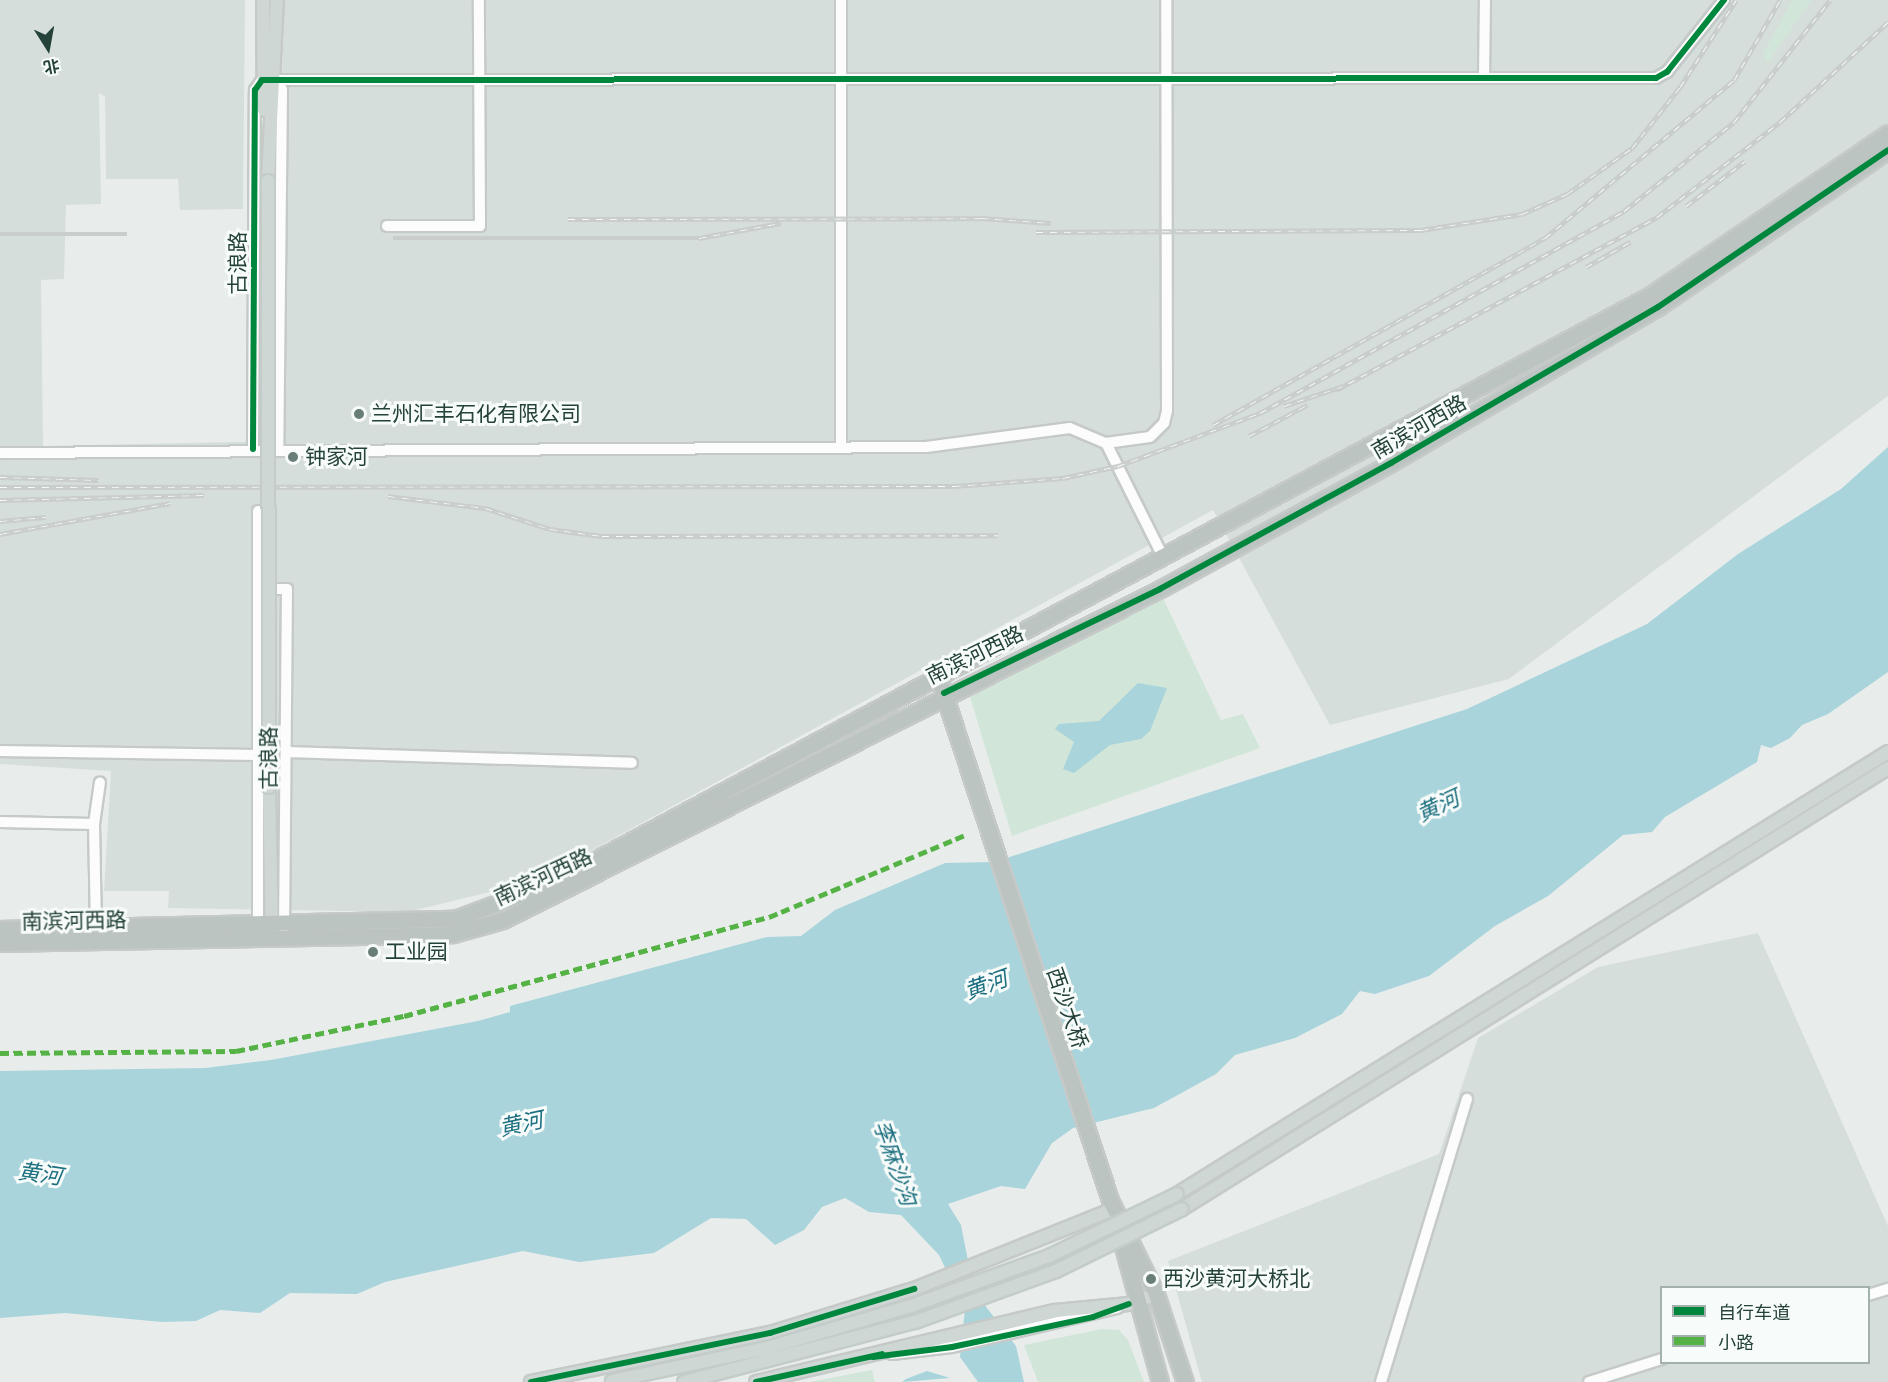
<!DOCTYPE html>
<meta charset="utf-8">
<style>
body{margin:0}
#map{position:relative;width:1888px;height:1382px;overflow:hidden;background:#e8edeb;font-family:Cabin,"Noto Sans SC",sans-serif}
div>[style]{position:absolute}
.built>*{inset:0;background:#d6dedb}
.green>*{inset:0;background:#d1e6d8}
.water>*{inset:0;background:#a9d4db}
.roads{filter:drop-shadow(2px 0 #c5cac8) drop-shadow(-2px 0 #c5cac8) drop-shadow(0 2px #c5cac8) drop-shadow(0 -2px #c5cac8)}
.minor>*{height:10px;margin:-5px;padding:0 5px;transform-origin:5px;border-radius:5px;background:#fcfcfc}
.major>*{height:12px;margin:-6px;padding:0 6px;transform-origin:6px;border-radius:6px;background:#cfd7d5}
.highway>*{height:15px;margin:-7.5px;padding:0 7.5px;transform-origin:7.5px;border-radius:7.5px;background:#bcc4c2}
.rail>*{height:4.5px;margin-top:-2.25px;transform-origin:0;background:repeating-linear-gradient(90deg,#f7fbf9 0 7px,#c9cdcc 0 14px);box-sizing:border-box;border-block:2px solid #c9cdcc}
.bridges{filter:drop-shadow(2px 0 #c3ccc9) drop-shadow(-2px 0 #c3ccc9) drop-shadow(0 2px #c3ccc9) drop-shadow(0 -2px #c3ccc9)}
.major-bridge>*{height:12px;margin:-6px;padding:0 6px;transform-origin:6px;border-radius:6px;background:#cfd7d5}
.quiet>*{height:4.5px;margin-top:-2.25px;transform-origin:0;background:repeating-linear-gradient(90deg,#55b346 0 9px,transparent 0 13.5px)}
.cycleway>*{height:6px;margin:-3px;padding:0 3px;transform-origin:3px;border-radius:3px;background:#00873e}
.dots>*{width:16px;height:16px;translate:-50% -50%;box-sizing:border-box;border:3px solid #f7fbf9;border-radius:50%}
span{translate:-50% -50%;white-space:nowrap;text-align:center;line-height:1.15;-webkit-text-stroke:6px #f7fbf9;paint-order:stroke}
.street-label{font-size:21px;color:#24423a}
.poi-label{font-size:21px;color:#24423a}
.left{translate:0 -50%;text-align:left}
.water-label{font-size:22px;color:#1c6f80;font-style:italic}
.legend{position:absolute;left:1660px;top:1286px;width:210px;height:78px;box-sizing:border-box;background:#f7fbf9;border:2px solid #a3b1ad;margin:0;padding:8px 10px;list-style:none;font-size:18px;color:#24423a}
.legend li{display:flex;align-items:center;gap:12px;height:30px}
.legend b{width:30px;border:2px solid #a3b1ad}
.north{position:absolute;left:18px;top:18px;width:60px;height:60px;-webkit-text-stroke:4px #f7fbf9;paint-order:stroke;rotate:169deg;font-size:16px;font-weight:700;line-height:24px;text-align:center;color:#24423a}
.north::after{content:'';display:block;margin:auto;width:21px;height:27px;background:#24423a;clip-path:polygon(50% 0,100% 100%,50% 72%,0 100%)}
</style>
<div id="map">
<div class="built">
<div style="clip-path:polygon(0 0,245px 0,243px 209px,180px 210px,178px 179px,106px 179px,105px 97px,99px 93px,101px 204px,66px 205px,64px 279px,41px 280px,43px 446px,283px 441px,282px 0,1888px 0,1888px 396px,1509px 679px,1330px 725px,1213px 510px,536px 881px,407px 912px,168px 908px,169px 891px,104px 891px,111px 771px,0 764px)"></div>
<div style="clip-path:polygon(evenodd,1758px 933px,1888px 1226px,1888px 1382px,1202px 1382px,1168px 1261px,1439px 1154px,1478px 1038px,1598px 967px,1758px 933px,1662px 1288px,1868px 1288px,1868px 1362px,1662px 1362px,1662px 1288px)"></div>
</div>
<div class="green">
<div style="clip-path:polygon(1792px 0,1811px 0,1768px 63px,1763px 54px)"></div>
<div style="clip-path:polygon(1162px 596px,1221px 720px,1243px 714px,1260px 748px,1012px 836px,970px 697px)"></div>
<div style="clip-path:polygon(1102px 1329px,1119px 1330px,1128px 1340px,1144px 1382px,1038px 1382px,1024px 1345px)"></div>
<div style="clip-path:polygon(872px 1370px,875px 1382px,810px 1382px)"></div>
</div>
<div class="water">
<div style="clip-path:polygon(1888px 447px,1888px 672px,1828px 714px,1802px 725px,1790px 738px,1771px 748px,1761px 745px,1757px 762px,1665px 817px,1652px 832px,1623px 835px,1548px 896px,1495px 926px,1429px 976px,1375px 994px,1360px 991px,1342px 1014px,1295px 1038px,1235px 1055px,1216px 1074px,1154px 1108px,1073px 1128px,1052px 1143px,1025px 1189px,1001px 1186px,948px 1204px,961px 1225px,974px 1291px,1016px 1346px,1024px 1382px,978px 1382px,960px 1357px,965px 1309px,939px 1255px,901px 1215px,869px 1212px,845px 1198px,822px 1207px,804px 1230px,775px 1245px,746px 1219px,711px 1218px,654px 1253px,579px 1262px,523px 1251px,385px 1282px,357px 1294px,290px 1293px,260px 1313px,220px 1310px,196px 1321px,162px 1322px,65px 1313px,0 1318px,0 1071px,205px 1068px,271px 1060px,478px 1021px,510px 1012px,510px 1006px,767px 937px,801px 936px,835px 910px,945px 863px,994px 862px,1467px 709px,1647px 624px,1738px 554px,1841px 489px)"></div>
<div style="clip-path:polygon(1138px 683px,1167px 688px,1150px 731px,1141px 739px,1110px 745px,1074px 773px,1063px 769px,1074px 742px,1055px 729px,1059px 724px,1099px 721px)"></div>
<div style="clip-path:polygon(927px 1371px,950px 1378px,902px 1382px,906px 1379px)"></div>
</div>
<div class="roads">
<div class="minor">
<div style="left:841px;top:0;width:448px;rotate:90deg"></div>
<div style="left:1484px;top:78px;width:78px;rotate:-89.3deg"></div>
<div style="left:277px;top:80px;width:11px;rotate:63deg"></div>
<div style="left:282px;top:90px;width:359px;rotate:90.6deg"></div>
<div style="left:387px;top:226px;width:93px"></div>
<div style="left:480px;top:226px;width:226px;rotate:-90.3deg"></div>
<div style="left:1106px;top:443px;width:44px;rotate:-7.8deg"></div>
<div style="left:1150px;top:437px;width:20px;rotate:-45deg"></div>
<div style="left:1164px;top:423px;width:12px;rotate:-76deg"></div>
<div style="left:1167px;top:411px;width:411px;rotate:-90.1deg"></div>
<div style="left:253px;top:449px;width:359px;rotate:-89.7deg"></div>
<div style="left:255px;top:90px;width:12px;rotate:-55deg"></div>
<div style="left:262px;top:80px;width:1394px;rotate:-0.08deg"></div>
<div style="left:1656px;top:78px;width:13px;rotate:-29deg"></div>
<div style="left:1667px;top:72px;width:92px;rotate:-51.6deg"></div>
<div style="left:0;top:453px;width:926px;rotate:-0.37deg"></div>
<div style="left:926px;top:447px;width:145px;rotate:-7.5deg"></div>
<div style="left:1070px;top:428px;width:39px;rotate:23deg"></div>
<div style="left:1106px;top:443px;width:127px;rotate:63.4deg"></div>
<div style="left:258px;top:511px;width:419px;rotate:90deg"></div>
<div style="left:260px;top:589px;width:27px"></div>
<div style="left:287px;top:589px;width:339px;rotate:90.5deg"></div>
<div style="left:0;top:751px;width:257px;rotate:0.9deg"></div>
<div style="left:287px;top:752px;width:345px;rotate:1.8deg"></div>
<div style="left:0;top:822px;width:94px;rotate:1.2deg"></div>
<div style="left:94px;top:824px;width:104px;rotate:88.9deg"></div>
<div style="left:94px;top:824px;width:42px;rotate:-81.9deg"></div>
<div style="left:1868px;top:1295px;width:21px;rotate:-17deg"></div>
<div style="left:892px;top:1354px;width:60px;rotate:-6.7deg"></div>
<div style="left:952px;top:1347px;width:170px;rotate:-13.3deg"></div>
<div style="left:1381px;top:1382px;width:296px;rotate:-73.1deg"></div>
<div style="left:1589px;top:1382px;width:77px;rotate:-17.5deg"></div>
</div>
<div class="major">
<div style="left:263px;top:0;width:110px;rotate:89.5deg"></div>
<div style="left:268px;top:181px;width:181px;rotate:-87.2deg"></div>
<div style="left:269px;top:787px;width:143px;rotate:88.8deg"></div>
<div style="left:1177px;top:1194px;width:837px;rotate:-31.87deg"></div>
<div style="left:1182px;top:1209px;width:832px;rotate:-31.99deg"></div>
<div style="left:531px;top:1382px;width:244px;rotate:-11.6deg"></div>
<div style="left:770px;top:1333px;width:151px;rotate:-17deg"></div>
<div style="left:914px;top:1289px;width:215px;rotate:-21.8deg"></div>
<div style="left:756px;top:1382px;width:307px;rotate:-13.4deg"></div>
<div style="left:1055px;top:1311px;width:74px;rotate:-5.4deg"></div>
<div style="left:1129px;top:1304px;width:29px;rotate:-20deg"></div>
</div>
<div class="highway">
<div style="left:941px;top:685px;width:542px;rotate:71.83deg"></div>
<div style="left:1110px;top:1200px;width:105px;rotate:63.9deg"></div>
<div style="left:1156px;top:1294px;width:93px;rotate:71.8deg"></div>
<div style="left:0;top:929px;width:455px;rotate:-1.3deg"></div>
<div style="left:455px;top:919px;width:108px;rotate:-20.6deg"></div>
<div style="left:556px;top:881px;width:1240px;rotate:-28.16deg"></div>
<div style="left:1649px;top:296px;width:289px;rotate:-34.3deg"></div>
<div style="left:0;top:943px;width:453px;rotate:-1.1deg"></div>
<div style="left:453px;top:934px;width:52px;rotate:-15.6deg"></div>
<div style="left:503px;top:920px;width:736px;rotate:-26.74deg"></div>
<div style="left:1160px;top:589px;width:263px;rotate:-28.6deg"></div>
<div style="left:1391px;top:463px;width:309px;rotate:-30.3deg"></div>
<div style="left:1658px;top:307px;width:278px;rotate:-34.3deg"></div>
<div style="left:1119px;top:1232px;width:156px;rotate:74.7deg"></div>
</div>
</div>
<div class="rail">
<div style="left:1686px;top:206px;width:74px;rotate:-37.3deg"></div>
<div style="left:568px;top:219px;width:413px;rotate:-0.1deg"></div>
<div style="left:981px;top:218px;width:70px;rotate:4.1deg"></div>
<div style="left:1036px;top:232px;width:385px;rotate:-0.3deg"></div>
<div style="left:1421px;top:230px;width:102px;rotate:-9deg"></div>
<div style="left:1522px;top:214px;width:49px;rotate:-24deg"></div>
<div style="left:1567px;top:194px;width:80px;rotate:-35.3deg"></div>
<div style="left:1632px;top:148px;width:78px;rotate:-51.8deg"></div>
<div style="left:1680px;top:87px;width:103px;rotate:-57.2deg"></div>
<div style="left:0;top:234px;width:127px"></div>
<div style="left:393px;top:238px;width:306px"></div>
<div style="left:699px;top:238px;width:83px;rotate:-10.4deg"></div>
<div style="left:1586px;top:267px;width:51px;rotate:-29.6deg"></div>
<div style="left:1336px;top:390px;width:365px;rotate:-28.3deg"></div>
<div style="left:1657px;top:217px;width:155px;rotate:-37.7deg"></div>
<div style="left:1780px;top:122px;width:147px;rotate:-42.8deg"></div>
<div style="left:1284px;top:406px;width:62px;rotate:-18.7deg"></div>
<div style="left:1213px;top:425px;width:381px;rotate:-29.4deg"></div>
<div style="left:1545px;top:238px;width:246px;rotate:-39.9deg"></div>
<div style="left:1734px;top:80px;width:92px;rotate:-60.1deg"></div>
<div style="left:1249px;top:436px;width:66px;rotate:-28.1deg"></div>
<div style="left:0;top:477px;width:99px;rotate:1.7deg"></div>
<div style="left:0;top:487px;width:954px;rotate:-0.06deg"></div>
<div style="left:954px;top:486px;width:109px;rotate:-4.2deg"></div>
<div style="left:1063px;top:478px;width:56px;rotate:-12.3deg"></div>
<div style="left:1118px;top:466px;width:152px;rotate:-20.5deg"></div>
<div style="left:1260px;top:413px;width:416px;rotate:-29deg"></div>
<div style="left:1624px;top:211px;width:141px;rotate:-39deg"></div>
<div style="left:1734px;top:122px;width:155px;rotate:-51.8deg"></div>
<div style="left:388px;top:496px;width:98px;rotate:7.1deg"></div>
<div style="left:485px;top:508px;width:68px;rotate:17.9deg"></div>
<div style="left:550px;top:529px;width:52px;rotate:7.7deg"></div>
<div style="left:602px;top:536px;width:396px;rotate:-0.1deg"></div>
<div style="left:0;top:500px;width:204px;rotate:-1.4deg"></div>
<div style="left:0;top:521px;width:46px;rotate:-5deg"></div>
<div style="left:0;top:534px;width:173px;rotate:-10.3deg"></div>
</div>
<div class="bridges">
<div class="major-bridge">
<div style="left:268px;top:181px;width:606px;rotate:89.91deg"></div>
<div style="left:612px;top:1381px;width:158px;rotate:-12deg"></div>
<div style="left:767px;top:1348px;width:150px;rotate:-16.3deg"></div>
<div style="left:911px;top:1306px;width:147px;rotate:-19.9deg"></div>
<div style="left:1049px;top:1256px;width:142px;rotate:-25.8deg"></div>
<div style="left:684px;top:1382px;width:239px;rotate:-14.6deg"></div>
<div style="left:915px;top:1322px;width:150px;rotate:-19.9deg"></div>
<div style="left:1056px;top:1271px;width:140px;rotate:-26.2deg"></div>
</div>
</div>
<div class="quiet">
<div style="left:0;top:1053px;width:236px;rotate:-0.5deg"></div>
<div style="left:236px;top:1051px;width:172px;rotate:-11.8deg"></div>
<div style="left:404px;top:1016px;width:378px;rotate:-15.2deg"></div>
<div style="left:769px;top:917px;width:215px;rotate:-22.7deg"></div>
</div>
<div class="cycleway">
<div style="left:253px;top:449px;width:359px;rotate:-89.7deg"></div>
<div style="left:255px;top:90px;width:12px;rotate:-55deg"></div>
<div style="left:262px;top:80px;width:1394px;rotate:-0.08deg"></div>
<div style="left:1656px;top:78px;width:13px;rotate:-29deg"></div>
<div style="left:1667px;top:72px;width:92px;rotate:-51.6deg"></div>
<div style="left:944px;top:693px;width:240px;rotate:-25.7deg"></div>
<div style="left:1160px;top:589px;width:263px;rotate:-28.6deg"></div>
<div style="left:1391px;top:463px;width:309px;rotate:-30.3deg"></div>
<div style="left:1658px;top:307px;width:278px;rotate:-34.3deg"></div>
<div style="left:873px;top:1357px;width:80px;rotate:-7.2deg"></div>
<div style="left:952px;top:1347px;width:144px;rotate:-12deg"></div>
<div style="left:1093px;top:1317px;width:38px;rotate:-20deg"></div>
<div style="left:531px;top:1382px;width:244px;rotate:-11.6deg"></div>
<div style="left:770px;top:1333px;width:151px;rotate:-17deg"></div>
<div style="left:756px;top:1382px;width:129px;rotate:-12.5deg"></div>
</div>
<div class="dots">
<div style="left:359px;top:414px;background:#697e78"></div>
<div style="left:293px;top:457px;background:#697e78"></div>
<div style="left:373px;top:952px;background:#697e78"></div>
<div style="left:1151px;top:1279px;background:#697e78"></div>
</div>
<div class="street-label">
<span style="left:238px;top:263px;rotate:-90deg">古浪路</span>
<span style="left:1419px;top:427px;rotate:-30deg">南滨河西路</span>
<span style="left:975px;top:655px;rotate:-26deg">南滨河西路</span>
<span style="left:269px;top:758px;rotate:-90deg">古浪路</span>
<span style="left:543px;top:877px;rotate:-25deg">南滨河西路</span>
<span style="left:74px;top:921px;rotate:-1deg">南滨河西路</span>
<span style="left:1067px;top:1008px;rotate:71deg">西沙大桥</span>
</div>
<div class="poi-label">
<span class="left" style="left:371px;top:414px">兰州汇丰石化有限公司</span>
<span class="left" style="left:305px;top:457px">钟家河</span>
<span class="left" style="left:385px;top:952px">工业园</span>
<span class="left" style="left:1163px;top:1279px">西沙黄河大桥北</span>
</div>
<div class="water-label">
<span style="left:1438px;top:806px;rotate:-25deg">黄河</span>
<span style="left:986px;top:985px;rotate:-20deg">黄河</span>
<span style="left:521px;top:1124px;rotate:-12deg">黄河</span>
<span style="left:895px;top:1163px;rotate:71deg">李麻沙沟</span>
<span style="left:40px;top:1174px;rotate:8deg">黄河</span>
</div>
<ul class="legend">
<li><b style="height:8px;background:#00873e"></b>自行车道</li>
<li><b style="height:8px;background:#55b346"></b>小路</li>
</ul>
<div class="north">北</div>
</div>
